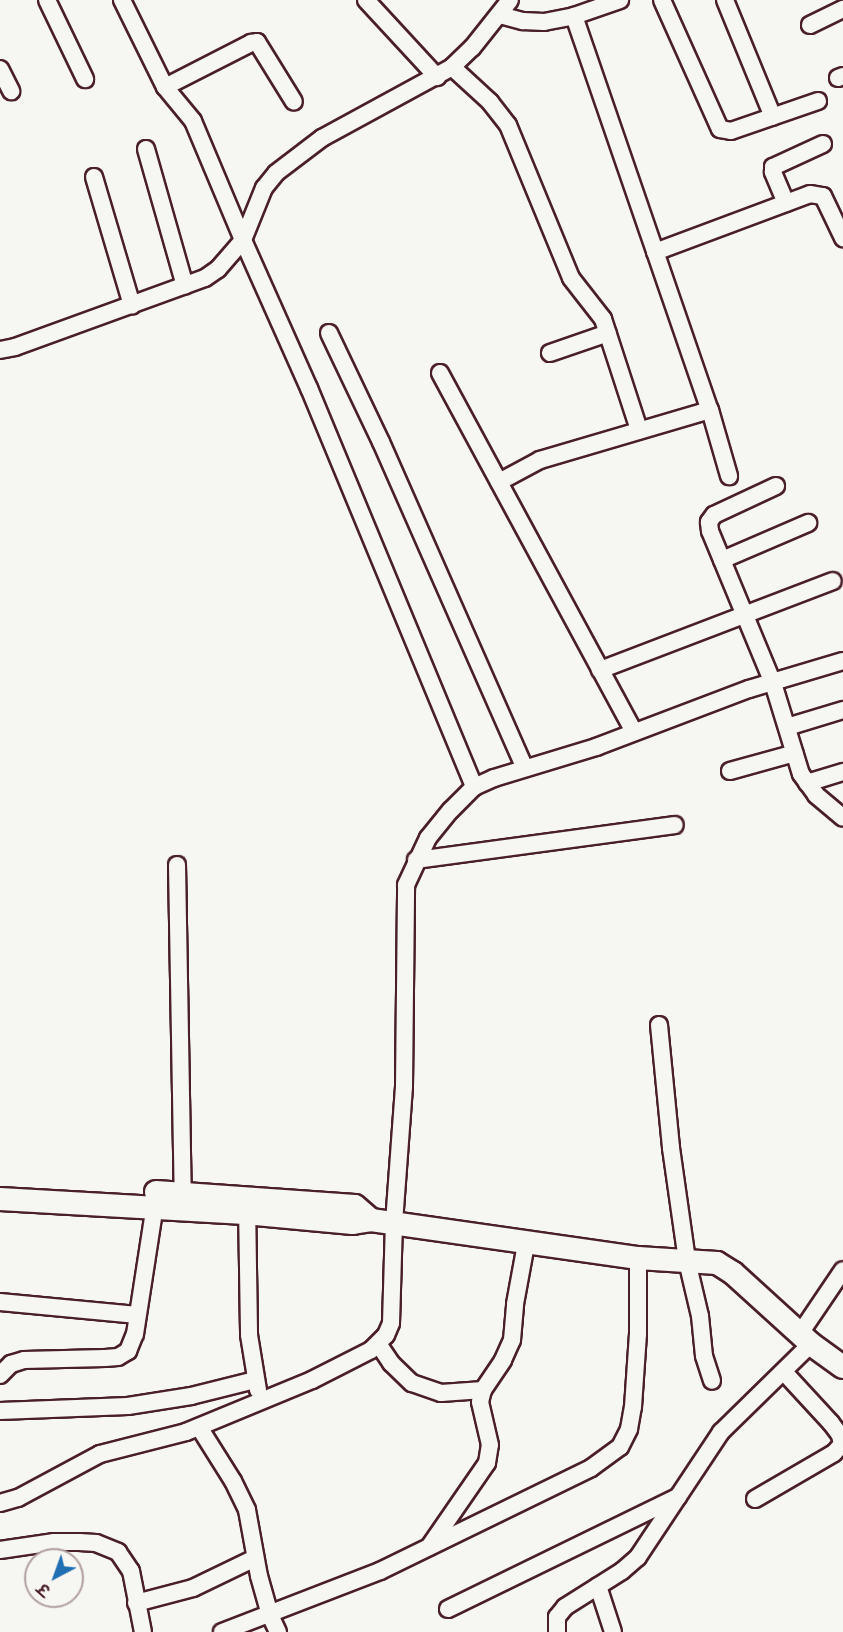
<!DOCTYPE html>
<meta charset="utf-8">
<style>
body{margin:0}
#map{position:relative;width:843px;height:1632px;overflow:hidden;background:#f6f6f2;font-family:Mali,"Playpen Sans Deva",sans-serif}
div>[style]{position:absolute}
.roads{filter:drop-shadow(2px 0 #4a1f2b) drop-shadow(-2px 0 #4a1f2b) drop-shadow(0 2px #4a1f2b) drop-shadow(0 -2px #4a1f2b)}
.street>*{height:16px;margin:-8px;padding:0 8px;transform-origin:8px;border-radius:8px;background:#f6f6f2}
.secondary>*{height:22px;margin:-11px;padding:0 11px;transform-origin:11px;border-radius:11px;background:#f6f6f2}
span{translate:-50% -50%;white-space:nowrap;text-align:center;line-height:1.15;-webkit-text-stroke:5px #f6f6f2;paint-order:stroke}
.north{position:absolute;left:24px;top:1548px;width:60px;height:60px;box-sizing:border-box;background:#f6f6f2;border:2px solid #b1a0a2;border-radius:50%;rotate:221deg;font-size:16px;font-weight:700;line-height:24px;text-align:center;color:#4a1f2b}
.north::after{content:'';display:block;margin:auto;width:21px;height:27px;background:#1f6fb2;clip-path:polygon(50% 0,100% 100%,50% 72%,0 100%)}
</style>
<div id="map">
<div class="roads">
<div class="street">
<div style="left:47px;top:0;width:88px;rotate:64.3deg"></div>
<div style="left:122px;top:0;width:97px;rotate:63.7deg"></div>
<div style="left:165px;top:87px;width:44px;rotate:50.5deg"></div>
<div style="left:193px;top:121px;width:129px;rotate:67.2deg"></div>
<div style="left:243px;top:240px;width:162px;rotate:66deg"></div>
<div style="left:309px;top:388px;width:432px;rotate:67.5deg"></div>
<div style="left:366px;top:0;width:105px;rotate:47.3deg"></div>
<div style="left:662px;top:0;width:141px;rotate:65.8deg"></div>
<div style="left:720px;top:129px;width:11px;rotate:10deg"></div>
<div style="left:731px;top:131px;width:92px;rotate:-19deg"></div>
<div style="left:725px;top:0;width:126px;rotate:67.7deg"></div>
<div style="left:500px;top:15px;width:24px;rotate:15deg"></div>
<div style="left:523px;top:21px;width:21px;rotate:3deg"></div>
<div style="left:544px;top:22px;width:31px;rotate:-11deg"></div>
<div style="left:574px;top:16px;width:49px;rotate:-19.2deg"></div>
<div style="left:574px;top:16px;width:417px;rotate:71deg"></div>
<div style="left:710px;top:410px;width:69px;rotate:73.9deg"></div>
<div style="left:810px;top:25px;width:37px;rotate:-26deg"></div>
<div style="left:452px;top:67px;width:52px;rotate:42.6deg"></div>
<div style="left:490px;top:102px;width:29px;rotate:52deg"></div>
<div style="left:508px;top:125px;width:165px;rotate:67.6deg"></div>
<div style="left:571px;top:278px;width:52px;rotate:52deg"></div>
<div style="left:603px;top:319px;width:117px;rotate:72deg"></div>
<div style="left:0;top:69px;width:25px;rotate:63deg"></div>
<div style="left:838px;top:78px;width:5px;rotate:-22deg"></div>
<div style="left:165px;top:87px;width:97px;rotate:-27.1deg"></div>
<div style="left:251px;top:43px;width:6px;rotate:-9deg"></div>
<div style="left:257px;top:42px;width:70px;rotate:58.3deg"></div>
<div style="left:146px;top:149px;width:142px;rotate:74.1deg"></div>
<div style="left:94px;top:177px;width:134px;rotate:73.5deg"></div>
<div style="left:786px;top:203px;width:34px;rotate:-113deg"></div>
<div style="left:773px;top:172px;width:5px;rotate:-90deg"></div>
<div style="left:773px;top:167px;width:55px;rotate:-24.7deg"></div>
<div style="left:655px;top:252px;width:165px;rotate:-20.5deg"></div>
<div style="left:810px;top:194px;width:13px;rotate:9deg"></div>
<div style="left:823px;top:196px;width:47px;rotate:64.5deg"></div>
<div style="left:329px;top:333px;width:121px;rotate:64.5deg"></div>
<div style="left:381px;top:442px;width:356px;rotate:66.2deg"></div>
<div style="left:0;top:350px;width:15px;rotate:-11deg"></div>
<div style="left:15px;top:347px;width:202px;rotate:-20deg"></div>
<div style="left:205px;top:278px;width:16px;rotate:-35deg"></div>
<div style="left:218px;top:269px;width:38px;rotate:-49deg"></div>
<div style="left:243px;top:240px;width:56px;rotate:-68deg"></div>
<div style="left:264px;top:188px;width:19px;rotate:-51deg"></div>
<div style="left:276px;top:173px;width:58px;rotate:-37.3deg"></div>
<div style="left:322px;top:138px;width:148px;rotate:-28.6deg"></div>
<div style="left:452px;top:67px;width:28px;rotate:-44deg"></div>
<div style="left:472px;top:48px;width:61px;rotate:-51.6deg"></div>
<div style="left:550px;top:353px;width:61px;rotate:-19deg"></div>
<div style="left:440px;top:373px;width:408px;rotate:61.6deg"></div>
<div style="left:499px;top:482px;width:47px;rotate:-28.2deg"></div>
<div style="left:540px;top:460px;width:177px;rotate:-16.4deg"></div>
<div style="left:776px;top:486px;width:68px;rotate:154.9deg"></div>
<div style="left:714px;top:515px;width:9px;rotate:126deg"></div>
<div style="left:709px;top:522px;width:9px;rotate:84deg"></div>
<div style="left:710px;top:531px;width:165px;rotate:67.5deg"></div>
<div style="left:773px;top:683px;width:95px;rotate:72.9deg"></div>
<div style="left:801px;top:774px;width:26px;rotate:54deg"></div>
<div style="left:816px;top:795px;width:35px;rotate:40deg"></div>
<div style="left:722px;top:560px;width:94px;rotate:-23.3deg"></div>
<div style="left:600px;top:670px;width:249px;rotate:-20.9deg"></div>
<div style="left:787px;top:727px;width:59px;rotate:-16.9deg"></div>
<div style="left:730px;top:771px;width:67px;rotate:-15.5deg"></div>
<div style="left:807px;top:783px;width:38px;rotate:-17deg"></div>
<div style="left:416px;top:860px;width:261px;rotate:-7.7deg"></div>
<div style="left:177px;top:865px;width:328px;rotate:89deg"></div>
<div style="left:659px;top:1025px;width:124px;rotate:84.4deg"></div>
<div style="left:671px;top:1148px;width:114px;rotate:81.9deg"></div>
<div style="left:687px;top:1261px;width:57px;rotate:76.7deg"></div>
<div style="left:700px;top:1316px;width:40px;rotate:84.3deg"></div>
<div style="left:704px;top:1356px;width:26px;rotate:72deg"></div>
<div style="left:247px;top:1204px;width:131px;rotate:89.1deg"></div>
<div style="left:249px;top:1335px;width:56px;rotate:80.7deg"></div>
<div style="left:0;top:1302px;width:138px;rotate:5.4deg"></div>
<div style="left:799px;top:1335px;width:78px;rotate:-55.9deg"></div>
<div style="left:379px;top:1345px;width:22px;rotate:56deg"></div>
<div style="left:391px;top:1363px;width:29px;rotate:44deg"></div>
<div style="left:412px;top:1383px;width:31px;rotate:19deg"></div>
<div style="left:441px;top:1393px;width:42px;rotate:-4.1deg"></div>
<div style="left:0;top:1375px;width:16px;rotate:-45deg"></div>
<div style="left:11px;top:1364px;width:14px;rotate:-17deg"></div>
<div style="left:24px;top:1360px;width:81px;rotate:-1.4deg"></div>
<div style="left:105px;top:1358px;width:13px;rotate:-4deg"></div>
<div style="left:118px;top:1357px;width:12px;rotate:-31deg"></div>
<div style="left:128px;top:1351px;width:18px;rotate:-68deg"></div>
<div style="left:135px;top:1334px;width:137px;rotate:-81.2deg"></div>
<div style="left:0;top:1411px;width:128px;rotate:-2.2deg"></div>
<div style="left:128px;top:1406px;width:64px;rotate:-9deg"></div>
<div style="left:191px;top:1396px;width:66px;rotate:-14deg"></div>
<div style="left:199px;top:1427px;width:64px;rotate:57.8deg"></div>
<div style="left:233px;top:1481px;width:32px;rotate:64deg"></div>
<div style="left:247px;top:1510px;width:67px;rotate:79.7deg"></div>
<div style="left:259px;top:1576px;width:41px;rotate:74.2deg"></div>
<div style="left:270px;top:1615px;width:19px;rotate:65deg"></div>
<div style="left:755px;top:1499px;width:91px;rotate:-30.2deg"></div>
<div style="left:834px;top:1453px;width:12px;rotate:-48deg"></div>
<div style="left:842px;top:1444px;width:9px;rotate:-103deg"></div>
<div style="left:840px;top:1435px;width:15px;rotate:-127deg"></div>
<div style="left:831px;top:1423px;width:69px;rotate:-132.7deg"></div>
<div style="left:0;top:1503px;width:19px;rotate:-16deg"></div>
<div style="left:18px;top:1498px;width:93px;rotate:-28.2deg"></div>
<div style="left:100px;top:1454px;width:89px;rotate:-14.3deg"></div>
<div style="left:186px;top:1432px;width:136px;rotate:-22.4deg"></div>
<div style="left:312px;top:1380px;width:66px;rotate:-27deg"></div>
<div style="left:371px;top:1350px;width:21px;rotate:-45deg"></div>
<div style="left:386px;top:1335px;width:13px;rotate:-67deg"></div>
<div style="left:391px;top:1323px;width:100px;rotate:-88.3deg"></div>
<div style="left:394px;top:1223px;width:137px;rotate:-85.8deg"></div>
<div style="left:404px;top:1086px;width:201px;rotate:-89.4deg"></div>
<div style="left:406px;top:885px;width:52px;rotate:-64.9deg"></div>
<div style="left:428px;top:838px;width:36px;rotate:-51deg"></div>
<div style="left:451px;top:810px;width:33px;rotate:-45deg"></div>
<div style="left:474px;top:787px;width:22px;rotate:-24deg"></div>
<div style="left:494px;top:778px;width:107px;rotate:-16.9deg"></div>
<div style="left:596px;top:747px;width:164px;rotate:-20.8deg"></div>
<div style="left:749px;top:689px;width:98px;rotate:-16.6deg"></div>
<div style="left:429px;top:1547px;width:102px;rotate:-55.4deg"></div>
<div style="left:487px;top:1463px;width:18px;rotate:-81deg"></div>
<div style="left:490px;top:1445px;width:44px;rotate:-103.1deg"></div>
<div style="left:480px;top:1402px;width:12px;rotate:-76deg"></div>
<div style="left:483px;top:1390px;width:36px;rotate:-56deg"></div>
<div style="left:503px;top:1360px;width:22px;rotate:-66deg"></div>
<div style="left:512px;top:1340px;width:36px;rotate:-85deg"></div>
<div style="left:515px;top:1304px;width:61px;rotate:-79.6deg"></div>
<div style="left:0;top:1550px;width:55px;rotate:-8.4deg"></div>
<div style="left:54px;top:1542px;width:25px"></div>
<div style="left:79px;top:1542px;width:17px;rotate:3deg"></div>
<div style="left:96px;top:1543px;width:24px;rotate:22deg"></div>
<div style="left:118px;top:1552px;width:23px;rotate:56deg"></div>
<div style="left:131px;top:1571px;width:62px;rotate:78.9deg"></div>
<div style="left:598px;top:1586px;width:48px;rotate:71.9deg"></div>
<div style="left:136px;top:1603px;width:59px;rotate:-14.7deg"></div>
<div style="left:193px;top:1588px;width:69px;rotate:-25.8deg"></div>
<div style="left:448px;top:1609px;width:256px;rotate:-26deg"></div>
<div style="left:222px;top:1632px;width:169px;rotate:-21.1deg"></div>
<div style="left:380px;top:1571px;width:235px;rotate:-26deg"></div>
<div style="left:591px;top:1468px;width:36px;rotate:-36deg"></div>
<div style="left:620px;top:1447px;width:20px;rotate:-63deg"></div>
<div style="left:629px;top:1429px;width:22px;rotate:-80deg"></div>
<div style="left:633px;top:1407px;width:73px;rotate:-86.1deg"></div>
<div style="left:638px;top:1334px;width:76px;rotate:-90deg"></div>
<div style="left:557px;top:1632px;width:15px;rotate:-90deg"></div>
<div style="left:557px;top:1617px;width:13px;rotate:-51deg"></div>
<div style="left:565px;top:1607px;width:67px;rotate:-32.3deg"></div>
<div style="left:622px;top:1571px;width:21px;rotate:-41deg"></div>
<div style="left:638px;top:1557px;width:150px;rotate:-56.4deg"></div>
<div style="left:721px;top:1432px;width:126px;rotate:-44.4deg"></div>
</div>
<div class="secondary">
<div style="left:156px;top:1192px;width:199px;rotate:4deg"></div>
<div style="left:355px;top:1206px;width:21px;rotate:41deg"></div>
<div style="left:0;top:1199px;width:245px;rotate:3.3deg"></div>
<div style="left:245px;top:1213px;width:108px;rotate:5.3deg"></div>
<div style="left:353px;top:1223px;width:18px;rotate:-9deg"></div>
<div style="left:371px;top:1220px;width:270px;rotate:8.1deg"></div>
<div style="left:638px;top:1258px;width:79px;rotate:3.6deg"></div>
<div style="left:717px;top:1263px;width:19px;rotate:32deg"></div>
<div style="left:733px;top:1273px;width:105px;rotate:42.3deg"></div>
<div style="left:811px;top:1344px;width:39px;rotate:36deg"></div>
</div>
</div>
<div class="north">उ</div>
</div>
